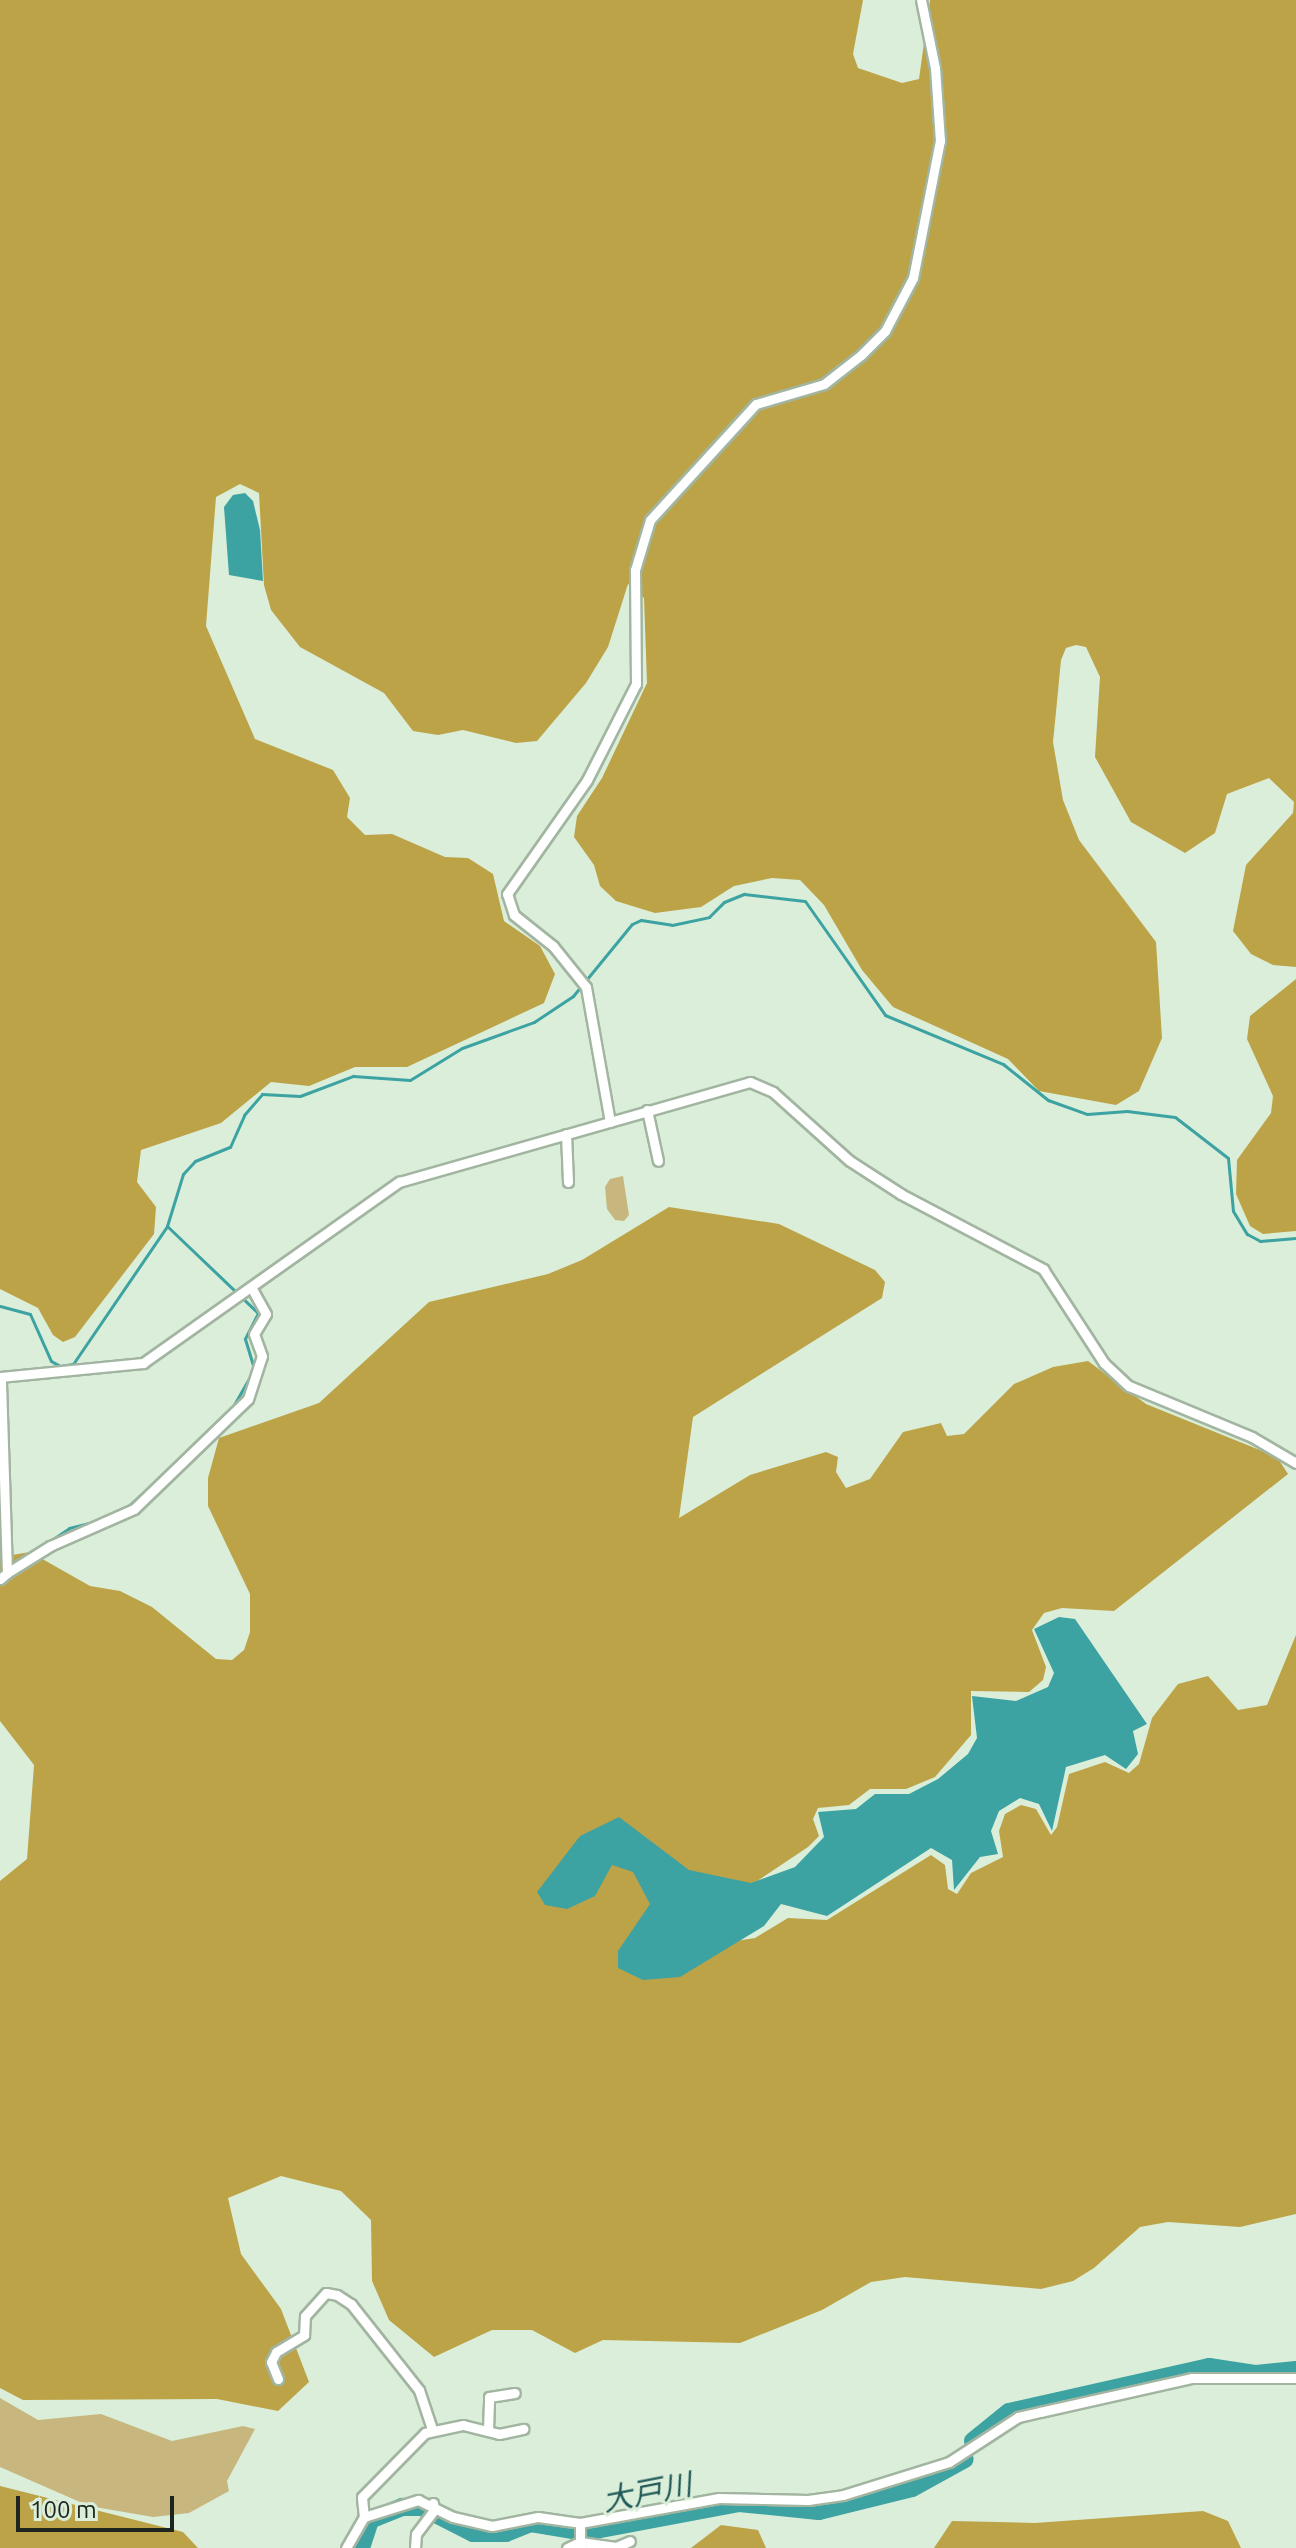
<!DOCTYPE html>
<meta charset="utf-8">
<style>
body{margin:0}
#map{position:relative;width:1296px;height:2548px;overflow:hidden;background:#daeed9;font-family:Ubuntu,"Noto Sans JP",sans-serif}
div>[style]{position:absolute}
.green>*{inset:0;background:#c7b77f}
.forest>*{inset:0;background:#bda347}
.water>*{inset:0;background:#3da2a2}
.stream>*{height:3px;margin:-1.5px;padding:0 1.5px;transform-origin:1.5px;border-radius:1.5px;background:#3da2a2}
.river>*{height:18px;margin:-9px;padding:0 9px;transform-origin:9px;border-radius:9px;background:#3da2a2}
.roads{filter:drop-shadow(2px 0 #a2b5a1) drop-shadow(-2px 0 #a2b5a1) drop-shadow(0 2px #a2b5a1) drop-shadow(0 -2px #a2b5a1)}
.street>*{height:9px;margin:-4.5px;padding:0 4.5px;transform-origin:4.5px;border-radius:4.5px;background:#fff}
span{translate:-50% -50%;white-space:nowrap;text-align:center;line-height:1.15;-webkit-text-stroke:6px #daeed9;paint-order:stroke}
.water-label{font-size:30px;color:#1e5757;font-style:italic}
.scale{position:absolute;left:16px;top:2496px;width:158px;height:36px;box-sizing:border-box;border:4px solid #1e251e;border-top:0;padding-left:10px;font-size:24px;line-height:28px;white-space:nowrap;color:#1e251e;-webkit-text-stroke:6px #daeed9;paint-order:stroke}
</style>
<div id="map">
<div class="green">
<div style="clip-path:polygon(623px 1176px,629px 1215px,624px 1221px,615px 1220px,607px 1209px,605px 1187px,610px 1179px)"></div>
<div style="clip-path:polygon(0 2398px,38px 2420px,101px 2414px,172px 2441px,243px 2426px,255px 2429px,227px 2481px,229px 2491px,189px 2513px,153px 2517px,89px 2506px,0 2467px)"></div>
</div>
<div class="forest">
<div style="clip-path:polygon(0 0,863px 0,853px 54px,858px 68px,902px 83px,919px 79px,930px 0,1296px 0,1296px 967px,1273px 965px,1251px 954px,1233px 931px,1246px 865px,1293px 813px,1294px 802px,1269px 778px,1227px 794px,1215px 833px,1185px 853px,1131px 822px,1095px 757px,1100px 677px,1086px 647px,1076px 645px,1066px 648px,1061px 660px,1056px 712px,1053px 742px,1063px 800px,1079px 840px,1156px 942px,1162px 1038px,1139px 1091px,1116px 1105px,1039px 1091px,1008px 1059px,893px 1007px,862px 970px,824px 905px,800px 880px,772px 878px,734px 886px,701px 907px,655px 913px,616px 901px,600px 886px,594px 865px,574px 837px,577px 816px,602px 778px,647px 683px,644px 598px,628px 584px,608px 647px,586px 683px,537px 741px,516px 743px,463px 730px,438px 735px,413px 731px,384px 693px,300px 647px,271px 610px,264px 585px,259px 493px,240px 484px,216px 497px,206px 626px,255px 739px,333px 770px,350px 798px,347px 817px,365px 835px,392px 834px,445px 857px,468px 858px,493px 874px,504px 921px,540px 946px,555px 974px,544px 1003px,407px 1067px,355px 1067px,309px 1086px,271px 1082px,221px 1123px,141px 1150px,137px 1182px,156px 1207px,154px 1234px,75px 1337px,63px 1342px,53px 1335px,38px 1308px,0 1289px)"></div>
<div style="clip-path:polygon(1296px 979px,1296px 1231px,1263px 1234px,1250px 1226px,1236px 1194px,1237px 1160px,1271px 1113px,1273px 1096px,1247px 1039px,1250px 1016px)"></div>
<div style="clip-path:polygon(669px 1207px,779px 1224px,875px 1270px,885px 1282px,882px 1298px,693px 1417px,679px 1518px,750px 1475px,826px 1452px,838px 1457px,836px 1472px,846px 1488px,870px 1479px,903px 1432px,941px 1423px,947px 1436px,964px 1434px,1014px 1384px,1053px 1367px,1088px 1361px,1146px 1404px,1277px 1457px,1288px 1474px,1114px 1611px,1062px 1608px,1044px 1613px,1032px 1630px,1046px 1667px,1043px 1680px,1029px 1692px,971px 1691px,971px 1735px,935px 1777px,906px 1789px,870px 1789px,849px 1805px,818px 1808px,813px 1819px,819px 1836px,808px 1847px,717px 1908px,716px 1944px,755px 1938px,788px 1918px,827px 1920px,931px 1855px,945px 1865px,948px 1889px,957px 1894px,971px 1873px,1003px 1857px,999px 1831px,1005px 1814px,1021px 1805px,1036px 1809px,1051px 1835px,1057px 1827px,1069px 1774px,1105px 1762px,1129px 1773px,1139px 1764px,1152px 1718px,1178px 1684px,1208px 1676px,1238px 1710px,1267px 1705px,1296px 1635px,1296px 2214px,1240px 2227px,1168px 2222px,1140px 2227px,1094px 2268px,1073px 2281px,1041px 2289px,905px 2277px,871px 2282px,822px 2310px,740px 2343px,603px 2340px,575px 2353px,532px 2330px,492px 2330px,434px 2357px,389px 2320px,372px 2281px,371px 2220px,341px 2191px,281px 2176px,228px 2198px,241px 2254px,281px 2309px,309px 2382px,278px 2411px,217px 2399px,23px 2400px,0 2388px,0 1881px,27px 1859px,34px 1765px,0 1721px,0 1557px,30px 1552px,90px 1586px,120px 1591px,152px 1607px,216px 1659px,232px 1660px,244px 1650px,250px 1632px,250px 1594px,208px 1506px,208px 1478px,219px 1438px,319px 1403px,429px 1302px,548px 1274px,582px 1260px)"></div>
<div style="clip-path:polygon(0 2486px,183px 2532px,198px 2548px,0 2548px)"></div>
<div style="clip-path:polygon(1203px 2511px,1228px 2521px,1241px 2548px,934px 2548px,952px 2521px,1035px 2523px)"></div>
<div style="clip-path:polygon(721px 2525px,758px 2530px,766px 2548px,691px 2548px)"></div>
</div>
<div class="water">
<div style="clip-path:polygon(245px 493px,253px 501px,260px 530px,263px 581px,229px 575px,224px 507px,233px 495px)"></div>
<div style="clip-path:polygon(1059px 1617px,1075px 1619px,1147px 1724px,1133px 1731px,1138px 1754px,1126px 1769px,1105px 1755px,1066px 1767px,1052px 1831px,1039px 1804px,1020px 1798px,999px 1811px,991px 1831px,998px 1854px,980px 1857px,954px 1890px,952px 1860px,931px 1848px,827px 1916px,781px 1904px,764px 1926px,680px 1977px,643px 1980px,618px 1968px,618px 1951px,650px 1904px,633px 1872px,612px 1865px,595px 1896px,567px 1909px,545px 1905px,537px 1892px,580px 1836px,619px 1817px,689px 1870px,751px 1883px,795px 1867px,824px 1837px,818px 1812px,856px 1809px,875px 1794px,909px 1794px,938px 1779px,968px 1754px,977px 1738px,972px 1696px,1016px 1701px,1048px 1687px,1054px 1673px,1034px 1629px)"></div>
</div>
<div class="stream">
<div style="left:167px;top:1226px;width:126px;rotate:43.7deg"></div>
<div style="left:258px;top:1313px;width:29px;rotate:117deg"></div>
<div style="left:245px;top:1339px;width:30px;rotate:73deg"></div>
<div style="left:0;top:1306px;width:31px;rotate:15deg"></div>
<div style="left:30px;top:1314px;width:51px;rotate:65.9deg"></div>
<div style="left:51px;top:1361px;width:10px;rotate:29deg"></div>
<div style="left:60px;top:1366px;width:13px;rotate:-9deg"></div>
<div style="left:73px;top:1364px;width:167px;rotate:-55.7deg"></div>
<div style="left:167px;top:1226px;width:54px;rotate:-72.9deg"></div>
<div style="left:183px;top:1174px;width:18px;rotate:-47deg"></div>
<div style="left:195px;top:1161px;width:38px;rotate:-22deg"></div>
<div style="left:230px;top:1147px;width:35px;rotate:-66deg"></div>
<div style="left:244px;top:1115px;width:28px;rotate:-49deg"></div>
<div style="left:262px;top:1094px;width:38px;rotate:3deg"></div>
<div style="left:300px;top:1096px;width:57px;rotate:-20.7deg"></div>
<div style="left:353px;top:1076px;width:57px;rotate:4deg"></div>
<div style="left:410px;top:1080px;width:61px;rotate:-31.6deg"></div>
<div style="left:462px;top:1048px;width:77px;rotate:-19.9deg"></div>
<div style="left:534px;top:1022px;width:47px;rotate:-33.7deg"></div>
<div style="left:573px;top:996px;width:93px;rotate:-50.7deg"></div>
<div style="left:632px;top:924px;width:10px;rotate:-24deg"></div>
<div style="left:641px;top:920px;width:31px;rotate:9deg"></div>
<div style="left:672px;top:925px;width:38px;rotate:-12deg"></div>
<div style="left:709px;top:917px;width:21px;rotate:-45deg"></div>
<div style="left:724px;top:902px;width:22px;rotate:-22deg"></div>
<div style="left:744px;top:894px;width:61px;rotate:6.5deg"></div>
<div style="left:805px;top:901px;width:139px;rotate:54.9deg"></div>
<div style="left:885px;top:1015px;width:128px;rotate:22.6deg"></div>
<div style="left:1003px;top:1064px;width:58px;rotate:38.7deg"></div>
<div style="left:1048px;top:1100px;width:41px;rotate:19.7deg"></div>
<div style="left:1087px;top:1114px;width:40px;rotate:-4.3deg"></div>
<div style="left:1127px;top:1111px;width:48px;rotate:7.1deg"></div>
<div style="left:1175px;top:1117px;width:67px;rotate:37.7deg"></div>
<div style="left:1228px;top:1158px;width:53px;rotate:84.6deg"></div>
<div style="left:1233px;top:1211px;width:27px;rotate:59deg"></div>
<div style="left:1247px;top:1234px;width:15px;rotate:28deg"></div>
<div style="left:1260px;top:1241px;width:36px;rotate:-5deg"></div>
<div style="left:231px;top:1410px;width:40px;rotate:-60.3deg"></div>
<div style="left:126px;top:1508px;width:52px;rotate:-41.9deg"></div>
<div style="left:50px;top:1541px;width:23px;rotate:-34deg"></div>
<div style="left:69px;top:1528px;width:30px;rotate:-14deg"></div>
</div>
<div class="river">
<div style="left:973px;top:2441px;width:46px;rotate:-38.9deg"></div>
<div style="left:1009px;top:2412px;width:205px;rotate:-12.7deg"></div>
<div style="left:1209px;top:2367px;width:48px;rotate:8.5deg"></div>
<div style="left:1256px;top:2374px;width:40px;rotate:-5.7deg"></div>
<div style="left:361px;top:2548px;width:29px;rotate:-72deg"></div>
<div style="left:370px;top:2520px;width:35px;rotate:-22deg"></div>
<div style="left:402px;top:2507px;width:20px"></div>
<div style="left:422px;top:2507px;width:57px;rotate:27deg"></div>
<div style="left:473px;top:2533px;width:33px"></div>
<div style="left:506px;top:2533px;width:27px;rotate:-22deg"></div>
<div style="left:531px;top:2523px;width:55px;rotate:9.5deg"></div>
<div style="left:585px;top:2532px;width:157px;rotate:-10.7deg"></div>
<div style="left:739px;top:2503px;width:80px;rotate:5.7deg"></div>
<div style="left:819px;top:2511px;width:96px;rotate:-13.9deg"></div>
<div style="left:912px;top:2488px;width:60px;rotate:-28.7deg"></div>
</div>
<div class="roads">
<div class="street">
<div style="left:647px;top:1110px;width:52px;rotate:77.8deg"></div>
<div style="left:610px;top:1122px;width:137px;rotate:-100.1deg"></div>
<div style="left:586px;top:987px;width:53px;rotate:-128.8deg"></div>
<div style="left:553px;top:946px;width:50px;rotate:-141.5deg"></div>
<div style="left:514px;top:915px;width:22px;rotate:-108deg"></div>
<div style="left:507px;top:894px;width:139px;rotate:-54.9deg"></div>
<div style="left:587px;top:780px;width:108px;rotate:-63deg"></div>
<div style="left:636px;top:684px;width:114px;rotate:-90.5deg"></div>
<div style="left:635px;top:570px;width:52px;rotate:-73.3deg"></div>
<div style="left:650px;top:520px;width:157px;rotate:-47.6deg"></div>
<div style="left:756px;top:404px;width:71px;rotate:-16.4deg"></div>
<div style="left:824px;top:384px;width:47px;rotate:-38.1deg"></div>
<div style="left:861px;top:355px;width:34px;rotate:-45deg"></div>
<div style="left:885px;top:331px;width:60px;rotate:-62.2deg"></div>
<div style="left:913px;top:278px;width:140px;rotate:-78.9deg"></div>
<div style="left:940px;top:141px;width:73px;rotate:-93.9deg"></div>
<div style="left:935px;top:68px;width:69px;rotate:-101.6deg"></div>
<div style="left:566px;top:1134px;width:48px;rotate:87.6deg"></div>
<div style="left:0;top:1377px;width:144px;rotate:-5.6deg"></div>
<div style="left:143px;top:1363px;width:314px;rotate:-35.3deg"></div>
<div style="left:399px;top:1182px;width:365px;rotate:-15.9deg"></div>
<div style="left:750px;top:1082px;width:25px;rotate:23deg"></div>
<div style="left:773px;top:1092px;width:103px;rotate:41.9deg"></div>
<div style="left:850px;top:1161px;width:61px;rotate:32.9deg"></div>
<div style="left:901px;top:1194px;width:161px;rotate:27.8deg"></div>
<div style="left:1043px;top:1269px;width:112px;rotate:57deg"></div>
<div style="left:1104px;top:1363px;width:34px;rotate:43deg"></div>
<div style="left:1129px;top:1386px;width:133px;rotate:22.5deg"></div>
<div style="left:1252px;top:1437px;width:51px;rotate:30.6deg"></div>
<div style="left:7px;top:1573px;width:51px;rotate:-32.1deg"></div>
<div style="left:50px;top:1546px;width:92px;rotate:-23.8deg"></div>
<div style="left:134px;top:1509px;width:158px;rotate:-44deg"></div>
<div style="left:248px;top:1399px;width:45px;rotate:-72deg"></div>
<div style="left:262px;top:1356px;width:23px;rotate:-110deg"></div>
<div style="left:254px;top:1334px;width:23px;rotate:-59deg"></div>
<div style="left:266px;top:1314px;width:29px;rotate:-119deg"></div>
<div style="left:0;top:1579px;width:9px;rotate:-41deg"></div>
<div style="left:7px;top:1573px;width:196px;rotate:-91.8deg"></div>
<div style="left:278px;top:2379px;width:18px;rotate:-112deg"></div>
<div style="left:271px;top:2362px;width:11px;rotate:-63deg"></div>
<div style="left:276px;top:2352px;width:33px;rotate:-31deg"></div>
<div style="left:304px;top:2335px;width:19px;rotate:-87deg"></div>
<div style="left:305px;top:2316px;width:31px;rotate:-48deg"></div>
<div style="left:326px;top:2293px;width:11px;rotate:10deg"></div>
<div style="left:337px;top:2295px;width:17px;rotate:33deg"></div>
<div style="left:351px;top:2304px;width:110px;rotate:51.7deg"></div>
<div style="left:419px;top:2390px;width:41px;rotate:71.6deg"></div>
<div style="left:488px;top:2430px;width:33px;rotate:-88deg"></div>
<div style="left:489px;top:2397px;width:26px;rotate:-9deg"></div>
<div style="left:364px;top:2517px;width:20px;rotate:-96deg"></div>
<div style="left:362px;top:2497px;width:90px;rotate:-45.5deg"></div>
<div style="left:425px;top:2433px;width:39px;rotate:-12deg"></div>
<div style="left:463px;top:2425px;width:37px;rotate:14deg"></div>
<div style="left:499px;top:2434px;width:25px;rotate:-12deg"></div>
<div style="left:346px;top:2548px;width:36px;rotate:-60deg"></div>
<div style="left:364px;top:2517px;width:57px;rotate:-17.5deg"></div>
<div style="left:418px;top:2500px;width:39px;rotate:26deg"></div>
<div style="left:453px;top:2517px;width:40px;rotate:13deg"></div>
<div style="left:492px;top:2526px;width:47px;rotate:-11.1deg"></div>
<div style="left:538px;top:2517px;width:42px;rotate:8.1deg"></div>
<div style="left:580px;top:2523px;width:141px;rotate:-10.2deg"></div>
<div style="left:719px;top:2498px;width:89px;rotate:1.3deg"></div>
<div style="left:808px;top:2500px;width:35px;rotate:-8deg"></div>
<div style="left:843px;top:2495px;width:111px;rotate:-17.3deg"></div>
<div style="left:949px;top:2462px;width:82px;rotate:-33.1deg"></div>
<div style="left:1018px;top:2417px;width:23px;rotate:-13deg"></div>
<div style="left:1040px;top:2412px;width:156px;rotate:-12.6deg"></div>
<div style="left:1192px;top:2378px;width:104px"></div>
<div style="left:415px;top:2548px;width:14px;rotate:-86deg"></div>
<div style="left:416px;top:2534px;width:30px;rotate:-53deg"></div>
<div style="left:434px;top:2510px;width:7px;rotate:-98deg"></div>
<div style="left:567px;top:2548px;width:14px;rotate:-25deg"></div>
<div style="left:580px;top:2542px;width:19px;rotate:-90deg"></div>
<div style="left:581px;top:2548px;width:6px;rotate:-99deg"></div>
<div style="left:580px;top:2542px;width:36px;rotate:8deg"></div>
<div style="left:616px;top:2547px;width:15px;rotate:-23deg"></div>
</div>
</div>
<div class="water-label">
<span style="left:647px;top:2492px;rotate:-11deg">大戸川</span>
</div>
<div class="scale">100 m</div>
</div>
